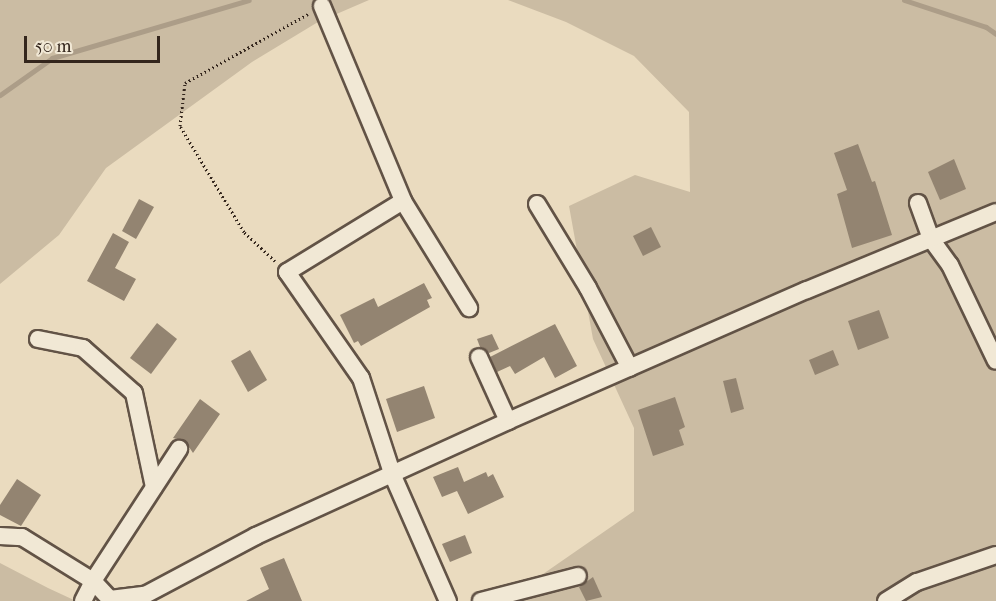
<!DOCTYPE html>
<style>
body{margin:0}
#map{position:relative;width:996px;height:601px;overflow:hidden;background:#eadbbf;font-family:"IM FELL French Canon",serif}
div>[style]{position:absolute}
.green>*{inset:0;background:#cbbca3}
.stream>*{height:5px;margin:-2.5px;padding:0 2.5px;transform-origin:2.5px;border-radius:2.5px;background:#ac9d88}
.building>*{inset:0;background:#938471}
.path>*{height:3px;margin-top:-1.5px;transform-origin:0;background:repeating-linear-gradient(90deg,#34261d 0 1.5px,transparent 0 4.5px)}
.roads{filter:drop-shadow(2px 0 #625346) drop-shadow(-2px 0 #625346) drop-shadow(0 2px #625346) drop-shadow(0 -2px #625346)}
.street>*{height:16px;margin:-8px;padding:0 8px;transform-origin:8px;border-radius:8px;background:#f1e8d5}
span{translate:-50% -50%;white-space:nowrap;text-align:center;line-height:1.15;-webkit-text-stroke:4.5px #f1e8d5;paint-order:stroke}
.scale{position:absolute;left:24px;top:36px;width:136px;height:27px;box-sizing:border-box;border:3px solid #34261d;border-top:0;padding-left:8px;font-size:18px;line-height:21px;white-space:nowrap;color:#34261d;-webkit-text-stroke:4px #f1e8d5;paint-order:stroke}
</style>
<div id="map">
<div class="green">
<div style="clip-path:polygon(0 0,369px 0,318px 22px,252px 62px,106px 168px,59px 235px,0 284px)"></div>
<div style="clip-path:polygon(508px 0,996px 0,996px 601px,504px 601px,634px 511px,634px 428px,593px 339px,569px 206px,635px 175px,690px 192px,689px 112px,634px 56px,566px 22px)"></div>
<div style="clip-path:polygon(0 563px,48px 588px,76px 601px,0 601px)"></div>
</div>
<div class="stream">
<div style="left:904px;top:0;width:86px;rotate:18.2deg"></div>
<div style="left:986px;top:27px;width:12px;rotate:35deg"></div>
<div style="left:0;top:95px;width:64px;rotate:-35.4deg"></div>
<div style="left:52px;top:58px;width:205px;rotate:-16.4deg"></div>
</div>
<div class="building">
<div style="clip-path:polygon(858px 144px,872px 182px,875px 181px,892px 235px,852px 248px,837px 194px,847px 190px,834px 153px)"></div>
<div style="clip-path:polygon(954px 159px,966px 189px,940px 200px,928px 172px)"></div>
<div style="clip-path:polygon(139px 199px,154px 207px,136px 239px,122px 231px)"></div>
<div style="clip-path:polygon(651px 227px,661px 247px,643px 256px,633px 236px)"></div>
<div style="clip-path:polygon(113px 233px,129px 242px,115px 268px,136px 279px,124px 301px,87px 281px)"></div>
<div style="clip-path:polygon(424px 283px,432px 298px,427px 300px,430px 307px,361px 346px,358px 341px,354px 343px,340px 315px,374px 298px,378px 307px)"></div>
<div style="clip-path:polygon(879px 310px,889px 338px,858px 350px,848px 321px)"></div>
<div style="clip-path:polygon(157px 323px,177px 339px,151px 374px,130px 358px)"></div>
<div style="clip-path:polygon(555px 324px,577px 366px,555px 378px,544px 357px,515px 374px,510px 366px,497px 372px,490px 357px)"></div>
<div style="clip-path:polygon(492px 334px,499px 349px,489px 353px,480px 347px,477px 339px)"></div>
<div style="clip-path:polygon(250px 350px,267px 380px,248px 392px,231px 361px)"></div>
<div style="clip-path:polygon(833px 350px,839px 365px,815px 375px,809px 360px)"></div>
<div style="clip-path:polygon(736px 378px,744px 409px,731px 413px,723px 381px)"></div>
<div style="clip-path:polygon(424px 386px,435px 418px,397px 432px,386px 399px)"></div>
<div style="clip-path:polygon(675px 397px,685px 427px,679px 430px,684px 445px,653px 456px,638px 410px)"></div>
<div style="clip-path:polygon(200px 399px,220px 414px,193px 453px,185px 441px,173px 438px)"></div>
<div style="clip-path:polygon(458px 467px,464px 482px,486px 472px,488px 477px,493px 474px,504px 497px,468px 514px,457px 491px,442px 497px,433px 477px)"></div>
<div style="clip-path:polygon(17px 479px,41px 495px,21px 526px,0 515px,0 505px)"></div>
<div style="clip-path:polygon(465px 535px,472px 553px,450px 562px,442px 544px)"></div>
<div style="clip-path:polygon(284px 558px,302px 601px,246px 601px,269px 589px,260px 568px)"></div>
<div style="clip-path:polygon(593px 577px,602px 597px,586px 601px,579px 587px)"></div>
</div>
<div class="path">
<div style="left:275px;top:261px;width:42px;rotate:-136.9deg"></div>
<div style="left:244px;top:232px;width:124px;rotate:-121.1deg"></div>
<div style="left:180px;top:126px;width:43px;rotate:-83.4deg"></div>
<div style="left:185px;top:83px;width:141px;rotate:-29.3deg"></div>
</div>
<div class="roads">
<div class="street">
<div style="left:322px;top:6px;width:211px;rotate:67.4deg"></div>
<div style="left:403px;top:201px;width:126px;rotate:58.3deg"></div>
<div style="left:403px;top:201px;width:136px;rotate:148.5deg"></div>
<div style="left:287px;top:272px;width:129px;rotate:55.1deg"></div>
<div style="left:361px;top:378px;width:103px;rotate:71.9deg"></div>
<div style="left:393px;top:476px;width:137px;rotate:66.3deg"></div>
<div style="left:918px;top:203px;width:38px;rotate:70deg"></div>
<div style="left:931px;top:239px;width:32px;rotate:54deg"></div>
<div style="left:950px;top:265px;width:106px;rotate:64.4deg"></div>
<div style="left:537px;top:204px;width:98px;rotate:58.7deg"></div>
<div style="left:588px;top:288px;width:90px;rotate:62.3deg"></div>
<div style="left:38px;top:339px;width:46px;rotate:11.3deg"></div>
<div style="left:83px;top:348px;width:68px;rotate:41.4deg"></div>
<div style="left:134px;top:393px;width:96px;rotate:78deg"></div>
<div style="left:508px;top:421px;width:326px;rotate:-23.7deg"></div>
<div style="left:807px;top:290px;width:204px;rotate:-22.4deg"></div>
<div style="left:0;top:536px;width:22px;rotate:3deg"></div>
<div style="left:22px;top:537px;width:84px;rotate:31.8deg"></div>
<div style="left:93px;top:581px;width:25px;rotate:47deg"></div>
<div style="left:110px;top:599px;width:35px;rotate:-7deg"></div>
<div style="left:145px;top:595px;width:126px;rotate:-28deg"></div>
<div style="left:256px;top:536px;width:277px;rotate:-24.5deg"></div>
<div style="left:508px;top:421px;width:70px;rotate:-114.4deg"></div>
<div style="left:83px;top:601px;width:22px;rotate:-63deg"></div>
<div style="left:93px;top:581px;width:158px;rotate:-56.9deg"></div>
<div style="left:481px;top:601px;width:100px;rotate:-14.5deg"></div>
<div style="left:886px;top:601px;width:36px;rotate:-32deg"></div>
<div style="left:917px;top:582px;width:83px;rotate:-18.9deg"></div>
</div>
</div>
<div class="scale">50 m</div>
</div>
